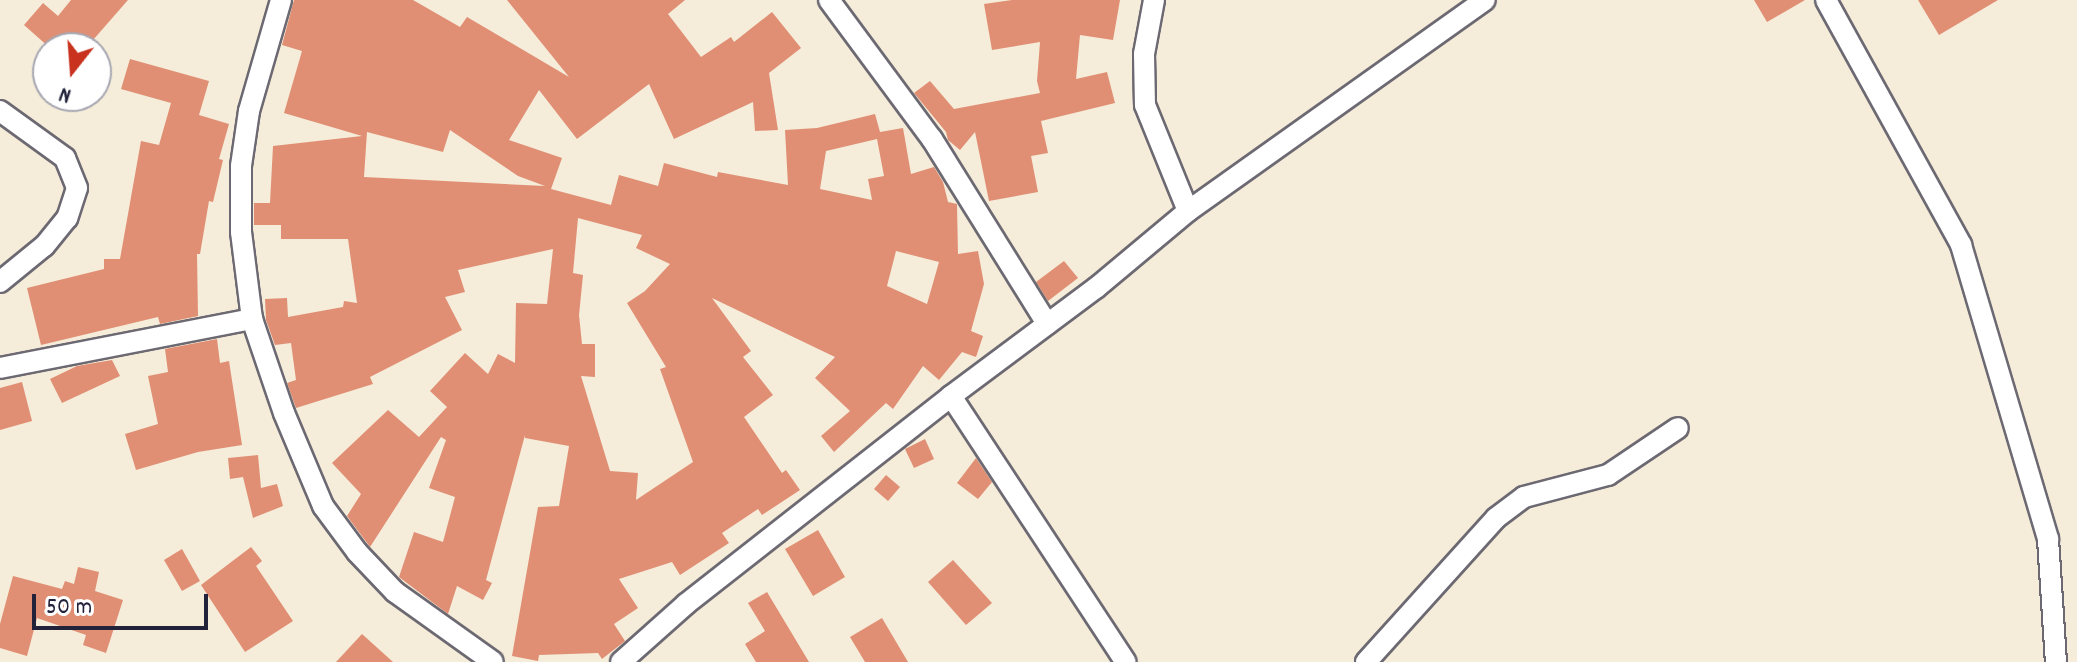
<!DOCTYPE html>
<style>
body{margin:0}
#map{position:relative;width:2077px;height:662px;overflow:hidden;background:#f5ecd9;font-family:Dekko,sans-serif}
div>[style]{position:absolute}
.building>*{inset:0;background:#e08f74}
.roads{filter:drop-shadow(2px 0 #6c6972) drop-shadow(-2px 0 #6c6972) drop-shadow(0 2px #6c6972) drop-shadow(0 -2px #6c6972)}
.minor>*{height:20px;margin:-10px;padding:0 10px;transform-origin:10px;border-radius:10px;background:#fff}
span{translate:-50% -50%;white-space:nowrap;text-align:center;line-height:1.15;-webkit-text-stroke:6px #fff;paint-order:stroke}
.north{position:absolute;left:32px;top:32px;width:80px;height:80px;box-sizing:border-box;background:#fff;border:2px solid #a7a7b1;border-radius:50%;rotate:197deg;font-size:22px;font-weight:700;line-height:32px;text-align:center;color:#22223b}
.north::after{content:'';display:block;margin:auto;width:28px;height:36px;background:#c8321e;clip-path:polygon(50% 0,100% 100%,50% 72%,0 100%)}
.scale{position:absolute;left:32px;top:594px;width:176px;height:36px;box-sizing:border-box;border:4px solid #22223b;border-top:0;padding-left:10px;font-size:24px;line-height:28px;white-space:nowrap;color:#22223b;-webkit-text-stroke:6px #fff;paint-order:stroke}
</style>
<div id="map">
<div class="building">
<div style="clip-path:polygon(71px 0,128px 0,86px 48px,50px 48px,24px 25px,43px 3px,58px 16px)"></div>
<div style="clip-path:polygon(evenodd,294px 0,413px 0,460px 27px,467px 17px,569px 77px,507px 0,685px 0,668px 14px,701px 57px,731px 37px,734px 42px,772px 12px,801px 48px,769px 73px,778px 130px,755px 131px,753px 102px,674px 139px,649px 84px,577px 139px,539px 90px,509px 140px,562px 158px,551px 189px,611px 205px,619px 175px,658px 186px,664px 163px,717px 177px,718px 172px,788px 185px,785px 130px,817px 128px,875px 114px,880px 132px,903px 128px,911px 174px,934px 167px,943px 182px,948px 202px,957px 204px,958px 254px,978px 251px,984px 284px,971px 331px,983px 336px,976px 357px,962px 352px,939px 380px,923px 366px,893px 409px,886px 403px,834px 452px,821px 436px,850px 411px,815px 378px,835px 357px,712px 298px,751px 351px,743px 357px,773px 395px,744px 417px,782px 473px,786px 470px,800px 490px,762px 515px,758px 509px,722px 533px,729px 543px,680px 575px,672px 562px,619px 579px,638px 608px,614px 624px,625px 641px,602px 659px,598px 653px,539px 655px,538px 661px,512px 656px,538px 507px,559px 506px,569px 446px,525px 438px,525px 435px,486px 580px,492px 583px,483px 600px,457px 586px,448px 614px,399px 577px,414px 532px,443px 542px,455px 497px,429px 488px,446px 440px,441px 437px,370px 547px,347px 516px,361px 494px,332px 463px,388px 410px,419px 437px,447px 407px,430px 391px,465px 353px,488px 374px,498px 354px,515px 363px,516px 303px,547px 304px,553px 249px,458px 270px,465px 292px,445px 297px,462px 330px,370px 377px,373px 384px,296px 408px,287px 383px,296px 380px,291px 343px,275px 345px,266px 320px,265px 299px,287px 298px,288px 317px,343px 307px,344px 301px,357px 303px,348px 239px,281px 239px,281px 225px,254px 225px,254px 203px,270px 203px,273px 146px,362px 136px,284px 113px,302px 51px,282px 45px,294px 0,450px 130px,518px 176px,545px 186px,364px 177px,367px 132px,443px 152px,450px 130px,294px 0,877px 139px,884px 176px,868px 179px,872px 200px,820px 189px,826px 151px,877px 139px,294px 0,578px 218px,642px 235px,636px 248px,670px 264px,645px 291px,627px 303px,666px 367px,660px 369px,693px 462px,636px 500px,638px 473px,610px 471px,581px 376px,595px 377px,595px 344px,582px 344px,579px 315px,583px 275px,573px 273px,578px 218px,294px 0,896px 251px,939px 262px,927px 304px,887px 286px,896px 251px)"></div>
<div style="clip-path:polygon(1012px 0,1120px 0,1113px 40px,1080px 35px,1076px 79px,1107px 72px,1115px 103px,1041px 121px,1048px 153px,1031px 156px,1038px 192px,989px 201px,975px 132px,960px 150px,948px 140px,946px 132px,914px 93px,930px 81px,954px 109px,1040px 93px,1037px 81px,1040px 42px,992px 50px,984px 4px)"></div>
<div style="clip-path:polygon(1754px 0,1805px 0,1767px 22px)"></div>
<div style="clip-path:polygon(1918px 0,1998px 0,1939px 35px)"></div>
<div style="clip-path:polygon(130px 59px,209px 81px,199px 115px,229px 124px,219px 159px,223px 160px,213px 202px,209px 201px,200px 254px,197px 254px,198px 316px,160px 324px,158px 317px,41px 345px,27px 288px,104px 269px,104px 259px,120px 259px,141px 141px,159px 145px,171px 103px,121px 89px)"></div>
<div style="clip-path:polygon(1064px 261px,1078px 278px,1048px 301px,1036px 282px)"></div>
<div style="clip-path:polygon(217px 339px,220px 363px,229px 361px,242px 445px,198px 452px,136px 470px,125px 434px,158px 424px,148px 376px,168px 372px,165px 349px)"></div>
<div style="clip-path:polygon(112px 360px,120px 376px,62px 403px,50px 379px,77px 366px)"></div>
<div style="clip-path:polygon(22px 382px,32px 421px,0 430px,0 388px)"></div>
<div style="clip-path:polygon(925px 439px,934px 459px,914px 468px,905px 449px)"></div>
<div style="clip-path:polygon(258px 455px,261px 488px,277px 484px,283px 506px,253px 518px,243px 477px,230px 479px,228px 458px)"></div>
<div style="clip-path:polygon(976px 458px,992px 482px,978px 499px,957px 483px)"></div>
<div style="clip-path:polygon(886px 475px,900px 487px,888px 501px,874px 489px)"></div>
<div style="clip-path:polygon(818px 530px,845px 577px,813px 596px,785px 549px)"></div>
<div style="clip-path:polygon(251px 547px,262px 561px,256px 566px,293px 621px,245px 652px,201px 585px)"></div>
<div style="clip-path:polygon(182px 549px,200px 581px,182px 591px,164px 560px)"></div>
<div style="clip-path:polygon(953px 560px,992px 603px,966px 625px,928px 582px)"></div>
<div style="clip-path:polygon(78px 567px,99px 572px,95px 591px,123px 600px,106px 653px,83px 645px,86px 635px,37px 618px,27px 656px,0 648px,0 624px,13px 576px,62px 589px,65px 581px,74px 584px)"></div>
<div style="clip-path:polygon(767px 592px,809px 662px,756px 662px,745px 644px,765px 631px,748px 603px)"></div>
<div style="clip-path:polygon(882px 618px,908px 662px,865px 662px,850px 637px)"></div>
<div style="clip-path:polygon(362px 634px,393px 662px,336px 662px)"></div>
</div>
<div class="roads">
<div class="minor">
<div style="left:281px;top:0;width:116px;rotate:106.1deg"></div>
<div style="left:249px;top:111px;width:56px;rotate:98.3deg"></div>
<div style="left:241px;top:166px;width:66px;rotate:90deg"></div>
<div style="left:241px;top:232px;width:88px;rotate:82.8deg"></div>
<div style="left:252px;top:319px;width:99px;rotate:71.2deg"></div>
<div style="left:284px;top:413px;width:101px;rotate:67.2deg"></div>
<div style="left:323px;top:506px;width:57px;rotate:53.5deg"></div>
<div style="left:357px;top:552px;width:55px;rotate:46.5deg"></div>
<div style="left:395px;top:592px;width:120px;rotate:35.5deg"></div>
<div style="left:829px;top:0;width:173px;rotate:53.5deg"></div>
<div style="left:932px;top:139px;width:218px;rotate:58.1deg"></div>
<div style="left:1154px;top:0;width:55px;rotate:100.5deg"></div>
<div style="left:1144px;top:54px;width:51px;rotate:88.9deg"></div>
<div style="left:1145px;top:105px;width:114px;rotate:67.9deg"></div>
<div style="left:1826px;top:0;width:280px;rotate:61.1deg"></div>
<div style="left:1961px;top:245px;width:307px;rotate:73.5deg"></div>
<div style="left:2048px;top:539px;width:123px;rotate:86.3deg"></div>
<div style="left:0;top:111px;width:80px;rotate:35.9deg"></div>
<div style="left:65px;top:158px;width:32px;rotate:68deg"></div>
<div style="left:77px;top:188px;width:32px;rotate:108deg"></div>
<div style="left:67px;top:218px;width:36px;rotate:129deg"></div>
<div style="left:44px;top:246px;width:57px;rotate:140.7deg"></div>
<div style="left:0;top:368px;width:257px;rotate:-11deg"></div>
<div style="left:951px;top:396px;width:318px;rotate:56.7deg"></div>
<div style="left:621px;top:662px;width:87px;rotate:-41.7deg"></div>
<div style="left:686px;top:604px;width:337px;rotate:-38.1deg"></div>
<div style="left:951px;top:396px;width:181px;rotate:-36.7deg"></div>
<div style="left:1096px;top:288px;width:120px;rotate:-39.9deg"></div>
<div style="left:1188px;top:211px;width:364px;rotate:-35.4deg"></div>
<div style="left:1366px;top:662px;width:194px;rotate:-47.9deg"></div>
<div style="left:1496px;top:518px;width:35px;rotate:-37deg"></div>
<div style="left:1524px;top:497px;width:87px;rotate:-14.7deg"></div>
<div style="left:1608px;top:475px;width:84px;rotate:-33.9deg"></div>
</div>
</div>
<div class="north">N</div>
<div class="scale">50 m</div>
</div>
